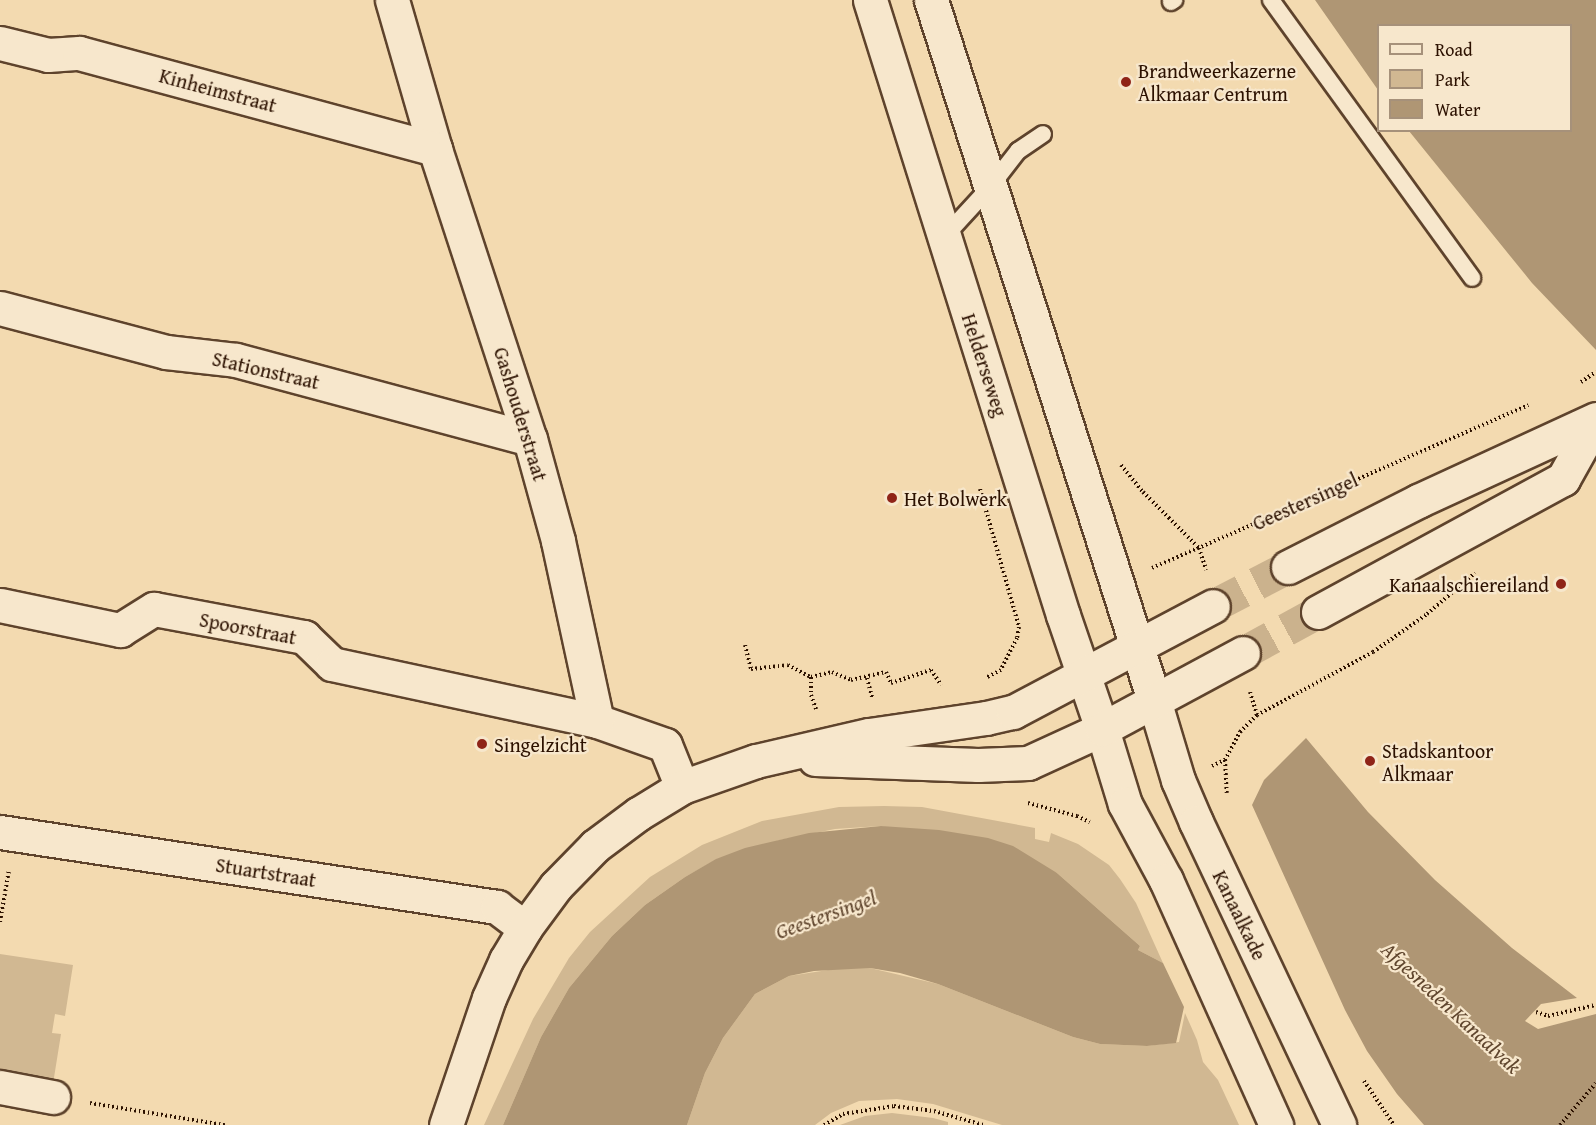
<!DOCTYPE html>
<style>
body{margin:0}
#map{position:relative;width:1596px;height:1125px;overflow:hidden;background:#f3dab0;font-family:"Gentium Book Plus",serif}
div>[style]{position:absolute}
.green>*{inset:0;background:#d1b892}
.water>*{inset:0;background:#af9674}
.secondary-tunnel>*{height:33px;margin-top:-16.5px;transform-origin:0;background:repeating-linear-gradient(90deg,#cbb28d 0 33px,transparent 0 49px)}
.path>*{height:4px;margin-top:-2px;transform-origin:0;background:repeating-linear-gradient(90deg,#2c1100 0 1.5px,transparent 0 4.5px)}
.roads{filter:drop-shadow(2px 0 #5e432c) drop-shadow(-2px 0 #5e432c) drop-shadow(0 2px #5e432c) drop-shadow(0 -2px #5e432c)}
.service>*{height:16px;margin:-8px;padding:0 8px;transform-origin:8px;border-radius:8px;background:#f7e7cc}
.minor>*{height:33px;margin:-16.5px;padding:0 16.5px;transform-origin:16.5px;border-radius:16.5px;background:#f7e7cc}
.tertiary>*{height:33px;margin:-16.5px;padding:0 16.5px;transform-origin:16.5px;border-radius:16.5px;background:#f7e7cc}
.secondary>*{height:33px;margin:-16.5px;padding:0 16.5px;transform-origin:16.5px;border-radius:16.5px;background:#f7e7cc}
.dots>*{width:16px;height:16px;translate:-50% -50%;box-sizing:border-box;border:3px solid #f7e7cc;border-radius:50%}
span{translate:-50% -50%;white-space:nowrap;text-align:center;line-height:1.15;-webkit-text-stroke:4.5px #f7e7cc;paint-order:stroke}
.poi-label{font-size:20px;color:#2c1100}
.left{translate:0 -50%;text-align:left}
.right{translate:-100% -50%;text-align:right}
.street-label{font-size:20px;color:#2c1100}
.water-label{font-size:21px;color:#60462e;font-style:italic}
.legend{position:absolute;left:1377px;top:24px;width:195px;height:108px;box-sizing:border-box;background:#f7e7cc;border:2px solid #a6917a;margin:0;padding:8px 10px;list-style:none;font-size:18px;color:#2c1100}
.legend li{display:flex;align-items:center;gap:12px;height:30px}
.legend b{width:30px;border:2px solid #a6917a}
</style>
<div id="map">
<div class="green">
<div style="clip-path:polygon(884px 806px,922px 807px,1035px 828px,1035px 839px,1049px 842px,1051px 833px,1078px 844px,1109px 865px,1120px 879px,1136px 903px,1163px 963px,1138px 950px,1140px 946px,1057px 873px,881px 826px,835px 829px,780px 840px,717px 859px,685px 877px,645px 905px,612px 936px,569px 988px,541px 1037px,503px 1125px,484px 1125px,533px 1019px,569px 958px,590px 932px,650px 877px,702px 845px,762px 821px,839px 807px)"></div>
<div style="clip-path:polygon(0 954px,73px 965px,65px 1016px,55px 1014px,52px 1033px,61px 1034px,52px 1090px,0 1081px)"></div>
<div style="clip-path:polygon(841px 968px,870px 968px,938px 984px,1073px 1037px,1100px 1044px,1147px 1046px,1179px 1042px,1185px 1013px,1197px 1040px,1203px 1062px,1218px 1080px,1239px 1125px,1002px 1125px,933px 1104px,897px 1099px,859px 1101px,831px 1113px,815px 1125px,687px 1125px,705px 1073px,723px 1038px,755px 994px,789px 976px)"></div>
<div style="clip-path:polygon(892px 1113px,933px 1118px,948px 1122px,948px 1125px,840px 1125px,865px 1116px)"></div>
</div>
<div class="water">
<div style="clip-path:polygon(1315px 0,1596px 0,1596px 350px,1532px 283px,1409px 131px,1570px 130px,1570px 26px,1378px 26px,1378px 90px)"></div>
<div style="clip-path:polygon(1306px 738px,1368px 812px,1435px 880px,1512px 948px,1577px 998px,1541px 1004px,1525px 1021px,1538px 1029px,1596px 1014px,1596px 1125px,1424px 1125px,1397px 1094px,1367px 1051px,1345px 1010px,1252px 805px,1264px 780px)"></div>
<div style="clip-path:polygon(881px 826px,939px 830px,988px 838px,1013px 846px,1057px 873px,1140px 946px,1138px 950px,1163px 963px,1184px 1007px,1176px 1043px,1147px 1046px,1100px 1044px,1073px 1037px,938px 984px,900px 973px,870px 968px,814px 971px,789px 976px,755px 994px,723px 1038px,705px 1073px,687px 1125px,503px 1125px,541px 1037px,569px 988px,612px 936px,645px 905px,685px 877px,716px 859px,745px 848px,809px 833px)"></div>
</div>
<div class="secondary-tunnel">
<div style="left:1213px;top:606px;width:85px;rotate:-27.5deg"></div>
<div style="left:1243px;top:653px;width:85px;rotate:-28.7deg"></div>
</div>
<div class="path">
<div style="left:1581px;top:382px;width:18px;rotate:-34deg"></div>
<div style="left:1121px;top:465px;width:35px;rotate:51deg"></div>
<div style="left:1143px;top:492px;width:79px;rotate:45deg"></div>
<div style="left:1199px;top:548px;width:23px;rotate:72deg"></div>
<div style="left:980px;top:489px;width:143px;rotate:74.2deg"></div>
<div style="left:1019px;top:627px;width:11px;rotate:100deg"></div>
<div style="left:1017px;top:638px;width:36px;rotate:117deg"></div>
<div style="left:1001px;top:670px;width:16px;rotate:153deg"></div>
<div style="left:1152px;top:568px;width:410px;rotate:-23.4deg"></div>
<div style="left:745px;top:645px;width:25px;rotate:76deg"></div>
<div style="left:751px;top:669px;width:37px;rotate:-6deg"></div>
<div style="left:788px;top:665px;width:26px;rotate:28deg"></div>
<div style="left:811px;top:677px;width:22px;rotate:-13deg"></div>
<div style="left:832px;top:672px;width:21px;rotate:23deg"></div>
<div style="left:851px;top:680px;width:36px;rotate:-13deg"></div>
<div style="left:886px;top:672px;width:12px;rotate:66deg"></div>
<div style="left:891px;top:683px;width:42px;rotate:-18deg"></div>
<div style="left:931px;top:670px;width:18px;rotate:56deg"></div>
<div style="left:811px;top:677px;width:18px;rotate:90deg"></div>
<div style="left:811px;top:695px;width:15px;rotate:70deg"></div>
<div style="left:867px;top:678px;width:20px;rotate:75deg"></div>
<div style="left:1250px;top:692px;width:24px;rotate:73deg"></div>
<div style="left:1225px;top:760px;width:33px;rotate:87deg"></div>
<div style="left:1212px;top:766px;width:14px;rotate:-25deg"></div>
<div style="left:1225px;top:760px;width:32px;rotate:-62deg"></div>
<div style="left:1240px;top:732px;width:24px;rotate:-45deg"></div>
<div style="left:1257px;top:715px;width:132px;rotate:-28.5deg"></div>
<div style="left:1373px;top:652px;width:66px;rotate:-35.1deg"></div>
<div style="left:1427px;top:614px;width:63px;rotate:-40.5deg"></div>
<div style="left:1028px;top:803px;width:51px;rotate:14.9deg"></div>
<div style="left:1077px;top:816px;width:14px;rotate:25deg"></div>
<div style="left:0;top:922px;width:53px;rotate:-80.2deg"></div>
<div style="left:1536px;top:1012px;width:13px;rotate:18deg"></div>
<div style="left:1548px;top:1016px;width:49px;rotate:-12.9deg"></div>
<div style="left:1364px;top:1081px;width:53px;rotate:55.7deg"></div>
<div style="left:90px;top:1103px;width:137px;rotate:9.3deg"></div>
<div style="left:824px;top:1125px;width:22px;rotate:-30deg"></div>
<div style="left:843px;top:1114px;width:52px;rotate:-8.9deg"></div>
<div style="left:894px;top:1106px;width:40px;rotate:7.1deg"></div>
<div style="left:934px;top:1111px;width:51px;rotate:15.9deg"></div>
<div style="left:1560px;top:1125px;width:55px;rotate:-49.4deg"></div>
</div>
<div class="roads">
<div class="service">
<div style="left:1271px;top:0;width:343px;rotate:54.1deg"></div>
<div style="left:1171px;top:2px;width:4px;rotate:-34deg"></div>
<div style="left:945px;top:236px;width:67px;rotate:-47.4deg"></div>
<div style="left:990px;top:187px;width:46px;rotate:-52.1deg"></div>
<div style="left:1018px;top:151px;width:30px;rotate:-34deg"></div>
</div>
<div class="minor">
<div style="left:392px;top:0;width:155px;rotate:73.9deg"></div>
<div style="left:435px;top:149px;width:305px;rotate:71.9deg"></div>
<div style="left:530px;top:439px;width:106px;rotate:74.6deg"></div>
<div style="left:558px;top:541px;width:184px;rotate:77.8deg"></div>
<div style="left:597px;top:721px;width:72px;rotate:19.4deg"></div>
<div style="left:665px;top:745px;width:45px;rotate:68deg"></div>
<div style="left:0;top:43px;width:49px;rotate:14deg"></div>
<div style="left:48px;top:55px;width:31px;rotate:-4deg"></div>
<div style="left:79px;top:53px;width:369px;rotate:15.1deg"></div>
<div style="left:0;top:308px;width:172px;rotate:14.8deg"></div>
<div style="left:166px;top:352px;width:70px;rotate:6.5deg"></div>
<div style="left:236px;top:360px;width:304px;rotate:15deg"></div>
<div style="left:0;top:605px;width:123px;rotate:11.8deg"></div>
<div style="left:120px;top:630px;width:40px;rotate:-32deg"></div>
<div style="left:154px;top:609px;width:153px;rotate:10.6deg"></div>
<div style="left:304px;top:637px;width:39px;rotate:44deg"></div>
<div style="left:332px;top:664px;width:271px;rotate:12.1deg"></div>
<div style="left:0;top:832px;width:503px;rotate:8.58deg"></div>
<div style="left:497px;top:907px;width:35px;rotate:37deg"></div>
<div style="left:0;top:1087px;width:54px;rotate:10.7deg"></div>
</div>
<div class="tertiary">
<div style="left:1154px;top:700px;width:84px;rotate:73.3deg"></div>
<div style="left:1178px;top:780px;width:46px;rotate:66.8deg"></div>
<div style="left:1196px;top:822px;width:335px;rotate:64.7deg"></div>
<div style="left:1102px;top:729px;width:78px;rotate:73deg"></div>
<div style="left:1125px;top:804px;width:86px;rotate:61.7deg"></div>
<div style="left:1166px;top:880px;width:269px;rotate:65.8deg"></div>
</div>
<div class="secondary">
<div style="left:870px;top:0;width:645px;rotate:72.58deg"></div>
<div style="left:1063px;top:615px;width:120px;rotate:71.1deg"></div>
<div style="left:931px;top:0;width:735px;rotate:72.33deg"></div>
<div style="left:1288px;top:567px;width:146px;rotate:-26.9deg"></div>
<div style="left:1418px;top:501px;width:196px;rotate:-24.7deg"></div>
<div style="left:1318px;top:612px;width:279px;rotate:-28.5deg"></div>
<div style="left:1563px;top:479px;width:68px;rotate:-60.8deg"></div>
<div style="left:815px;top:759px;width:163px;rotate:2.1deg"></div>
<div style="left:978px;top:765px;width:50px;rotate:-2.3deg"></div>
<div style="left:1028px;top:763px;width:81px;rotate:-24.7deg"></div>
<div style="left:1102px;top:729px;width:160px;rotate:-28.3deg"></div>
<div style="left:446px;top:1125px;width:134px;rotate:-71.3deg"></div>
<div style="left:489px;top:998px;width:42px;rotate:-65.9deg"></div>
<div style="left:506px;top:960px;width:37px;rotate:-59deg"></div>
<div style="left:525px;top:928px;width:52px;rotate:-53.6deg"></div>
<div style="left:556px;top:886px;width:56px;rotate:-45.7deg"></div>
<div style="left:595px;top:846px;width:54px;rotate:-36.7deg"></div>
<div style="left:638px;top:814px;width:52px;rotate:-31.5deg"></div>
<div style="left:682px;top:787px;width:78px;rotate:-19.4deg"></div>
<div style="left:756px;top:761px;width:116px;rotate:-13deg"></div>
<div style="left:869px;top:735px;width:118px;rotate:-8.3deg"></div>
<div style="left:986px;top:718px;width:28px;rotate:-13deg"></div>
<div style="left:1013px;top:712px;width:226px;rotate:-27.9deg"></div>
</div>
</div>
<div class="dots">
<div style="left:1126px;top:82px;background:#8f2418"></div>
<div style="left:892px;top:498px;background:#8f2418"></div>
<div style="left:1561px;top:584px;background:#8f2418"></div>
<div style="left:482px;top:744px;background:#8f2418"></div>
<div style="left:1370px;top:761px;background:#8f2418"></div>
</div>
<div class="poi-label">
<span class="left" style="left:1138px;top:82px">Brandweerkazerne<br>Alkmaar Centrum</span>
<span class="left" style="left:904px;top:498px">Het Bolwerk</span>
<span class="right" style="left:1549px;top:584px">Kanaalschiereiland</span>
<span class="left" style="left:494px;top:744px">Singelzicht</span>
<span class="left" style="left:1382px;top:762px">Stadskantoor<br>Alkmaar</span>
</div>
<div class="street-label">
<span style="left:218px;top:90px;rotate:15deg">Kinheimstraat</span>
<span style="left:985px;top:365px;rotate:72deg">Helderseweg</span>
<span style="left:266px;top:370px;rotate:13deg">Stationstraat</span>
<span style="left:521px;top:414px;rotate:73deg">Gashouderstraat</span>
<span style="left:1305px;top:501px;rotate:-24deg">Geestersingel</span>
<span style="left:248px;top:628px;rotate:11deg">Spoorstraat</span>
<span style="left:266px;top:872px;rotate:9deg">Stuartstraat</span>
<span style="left:1240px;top:915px;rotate:64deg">Kanaalkade</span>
</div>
<div class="water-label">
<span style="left:826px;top:915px;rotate:-20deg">Geestersingel</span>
<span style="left:1451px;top:1008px;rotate:43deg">Afgesneden Kanaalvak</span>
</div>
<ul class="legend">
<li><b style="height:8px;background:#f7e7cc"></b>Road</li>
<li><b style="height:16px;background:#d1b892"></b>Park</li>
<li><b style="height:16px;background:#af9674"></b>Water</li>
</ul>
</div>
